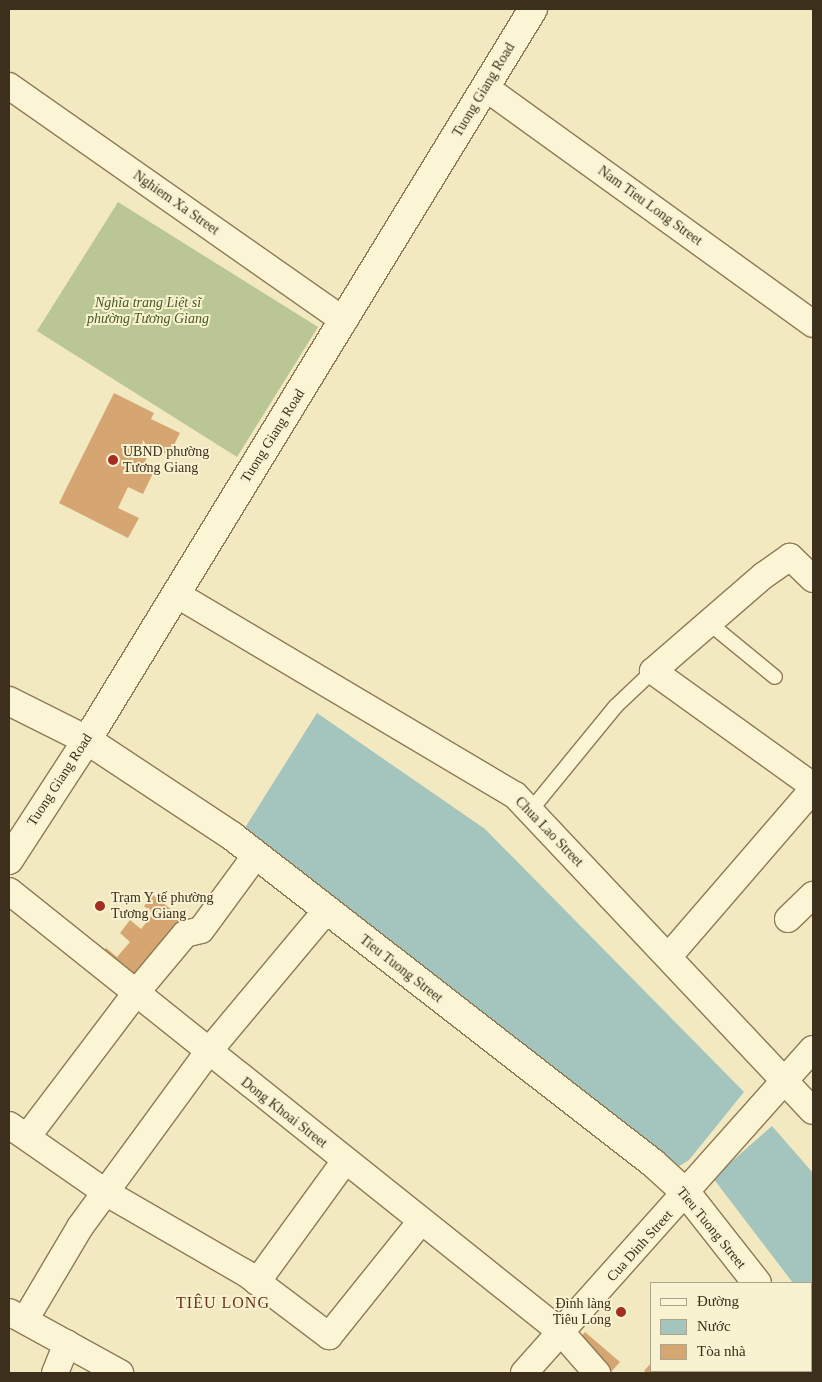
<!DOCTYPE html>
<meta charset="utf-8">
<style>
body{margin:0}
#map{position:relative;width:822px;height:1382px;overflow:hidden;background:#f2e9c0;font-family:"Times New Roman",serif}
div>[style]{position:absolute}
.cemetery>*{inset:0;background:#bac693}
.water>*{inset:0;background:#a4c4be}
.building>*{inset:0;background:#d5a672}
.roads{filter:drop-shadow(1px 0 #8e7a56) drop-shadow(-1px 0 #8e7a56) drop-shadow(0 1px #8e7a56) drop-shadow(0 -1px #8e7a56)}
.lane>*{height:14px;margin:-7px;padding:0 7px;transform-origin:7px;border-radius:7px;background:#fcf5d5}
.street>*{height:26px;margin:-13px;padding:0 13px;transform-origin:13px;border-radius:13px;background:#fcf5d5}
.secondary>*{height:28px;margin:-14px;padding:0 14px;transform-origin:14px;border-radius:14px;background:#fcf5d5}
.dots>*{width:14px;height:14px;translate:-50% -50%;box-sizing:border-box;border:2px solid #f9f2d1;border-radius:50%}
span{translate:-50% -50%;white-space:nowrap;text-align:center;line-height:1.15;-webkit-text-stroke:4px #f9f2d1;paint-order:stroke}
.street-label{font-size:14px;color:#3c2f1c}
.park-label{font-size:14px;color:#455b20;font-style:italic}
.poi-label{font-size:14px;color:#3c2f1c}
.left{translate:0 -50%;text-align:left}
.right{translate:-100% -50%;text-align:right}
.quarter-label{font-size:16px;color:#6d3217;letter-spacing:1px}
.frame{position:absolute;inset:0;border:10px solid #3c2f1c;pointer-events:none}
.legend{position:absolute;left:650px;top:1282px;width:162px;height:90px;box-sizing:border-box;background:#f9f2d1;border:1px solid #ada489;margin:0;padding:6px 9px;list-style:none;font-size:15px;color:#3c2f1c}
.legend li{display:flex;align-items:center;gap:10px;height:25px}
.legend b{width:25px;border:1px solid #ada489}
</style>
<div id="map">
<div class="cemetery">
<div style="clip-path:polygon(118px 202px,318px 327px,237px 457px,37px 331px)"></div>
</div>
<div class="water">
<div style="clip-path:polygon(317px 713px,485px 829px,744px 1092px,689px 1160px,678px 1167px,243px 831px)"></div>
<div style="clip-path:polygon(772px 1126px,813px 1173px,813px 1310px,811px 1283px,793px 1283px,713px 1178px)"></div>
</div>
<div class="building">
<div style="clip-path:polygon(114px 393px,154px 413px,151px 419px,180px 433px,169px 455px,152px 447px,143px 466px,154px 471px,143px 494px,128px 487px,118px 508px,139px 518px,128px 538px,59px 503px)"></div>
<div style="clip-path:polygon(153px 895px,183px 919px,130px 985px,97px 959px,106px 948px,117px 957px,130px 942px,120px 933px,130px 920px,141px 929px,153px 914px,144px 906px)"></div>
<div style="clip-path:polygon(585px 1332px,620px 1362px,610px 1373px,575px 1344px)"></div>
<div style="clip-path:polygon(651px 1363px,651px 1371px,746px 1373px,646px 1373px,644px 1371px)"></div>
</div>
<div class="roads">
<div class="lane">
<div style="left:709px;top:623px;width:85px;rotate:39.3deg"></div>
<div style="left:530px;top:811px;width:136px;rotate:-50.7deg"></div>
<div style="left:616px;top:706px;width:51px;rotate:-43.4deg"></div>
</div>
<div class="street">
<div style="left:9px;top:86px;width:409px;rotate:35deg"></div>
<div style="left:486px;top:88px;width:403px;rotate:35.8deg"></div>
<div style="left:813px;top:579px;width:32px;rotate:-136deg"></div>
<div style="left:790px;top:557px;width:32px;rotate:145deg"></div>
<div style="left:764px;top:575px;width:147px;rotate:139.1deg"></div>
<div style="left:653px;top:671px;width:197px;rotate:35.7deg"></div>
<div style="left:176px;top:594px;width:394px;rotate:30.7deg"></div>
<div style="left:515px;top:795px;width:434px;rotate:46.7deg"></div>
<div style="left:9px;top:891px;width:707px;rotate:38.62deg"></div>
<div style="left:561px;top:1332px;width:55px;rotate:48.7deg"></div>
<div style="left:788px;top:919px;width:35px;rotate:-44deg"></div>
<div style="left:669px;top:956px;width:221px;rotate:-49.2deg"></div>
<div style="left:9px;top:1125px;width:117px;rotate:34.9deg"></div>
<div style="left:105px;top:1192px;width:164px;rotate:30deg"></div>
<div style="left:247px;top:1274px;width:103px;rotate:37.1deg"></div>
<div style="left:329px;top:1336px;width:147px;rotate:-51.3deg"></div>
<div style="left:27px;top:1137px;width:179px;rotate:-52.9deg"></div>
<div style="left:135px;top:994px;width:78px;rotate:-50.2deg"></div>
<div style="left:185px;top:934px;width:16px;rotate:-14deg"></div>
<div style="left:201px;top:930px;width:93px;rotate:-53.7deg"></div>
<div style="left:257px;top:1282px;width:150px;rotate:-54deg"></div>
<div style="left:9px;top:1312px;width:127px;rotate:28.8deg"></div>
<div style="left:25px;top:1320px;width:108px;rotate:-59.4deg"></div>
<div style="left:80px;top:1227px;width:217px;rotate:-53.8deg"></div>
<div style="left:208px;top:1052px;width:184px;rotate:-50.1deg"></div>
<div style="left:55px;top:1373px;width:32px;rotate:-68deg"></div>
<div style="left:524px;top:1373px;width:434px;rotate:-48.3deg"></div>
</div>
<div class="secondary">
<div style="left:9px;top:701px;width:87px;rotate:26.6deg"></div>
<div style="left:87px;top:740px;width:174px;rotate:33.5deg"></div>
<div style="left:232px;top:836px;width:533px;rotate:37.84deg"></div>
<div style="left:653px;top:1163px;width:46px;rotate:42.4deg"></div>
<div style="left:687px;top:1194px;width:113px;rotate:51.8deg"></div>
<div style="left:9px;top:860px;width:143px;rotate:-57deg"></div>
<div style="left:87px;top:740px;width:856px;rotate:-58.61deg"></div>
<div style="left:811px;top:1352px;width:4px;rotate:56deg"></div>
</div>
</div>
<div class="dots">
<div style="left:113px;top:460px;background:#a32d20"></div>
<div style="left:100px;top:906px;background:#a32d20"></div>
<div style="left:621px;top:1312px;background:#a32d20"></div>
</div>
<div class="street-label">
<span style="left:484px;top:90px;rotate:-59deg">Tuong Giang Road</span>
<span style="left:176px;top:203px;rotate:35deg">Nghiem Xa Street</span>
<span style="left:650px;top:206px;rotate:36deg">Nam Tieu Long Street</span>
<span style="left:273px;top:436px;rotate:-58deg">Tuong Giang Road</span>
<span style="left:60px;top:780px;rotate:-57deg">Tuong Giang Road</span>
<span style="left:549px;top:832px;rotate:46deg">Chua Lao Street</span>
<span style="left:401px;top:969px;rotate:38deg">Tieu Tuong Street</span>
<span style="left:284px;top:1113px;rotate:38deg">Dong Khoai Street</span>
<span style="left:711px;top:1228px;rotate:51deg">Tieu Tuong Street</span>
<span style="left:640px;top:1246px;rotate:-48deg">Cua Dinh Street</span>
</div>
<div class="park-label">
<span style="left:148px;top:311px">Nghĩa trang Liệt sĩ<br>phường Tương Giang</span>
</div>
<div class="poi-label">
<span class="left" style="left:123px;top:460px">UBND phường<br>Tương Giang</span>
<span class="left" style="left:111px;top:906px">Trạm Y tế phường<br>Tương Giang</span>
<span class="right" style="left:611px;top:1312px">Đình làng<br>Tiêu Long</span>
</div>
<div class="quarter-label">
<span style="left:223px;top:1303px">TIÊU LONG</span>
</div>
<div class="frame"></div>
<ul class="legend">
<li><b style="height:6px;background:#fcf5d5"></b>Đường</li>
<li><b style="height:14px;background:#a4c4be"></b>Nước</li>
<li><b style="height:14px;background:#d5a672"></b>Tòa nhà</li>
</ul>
</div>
